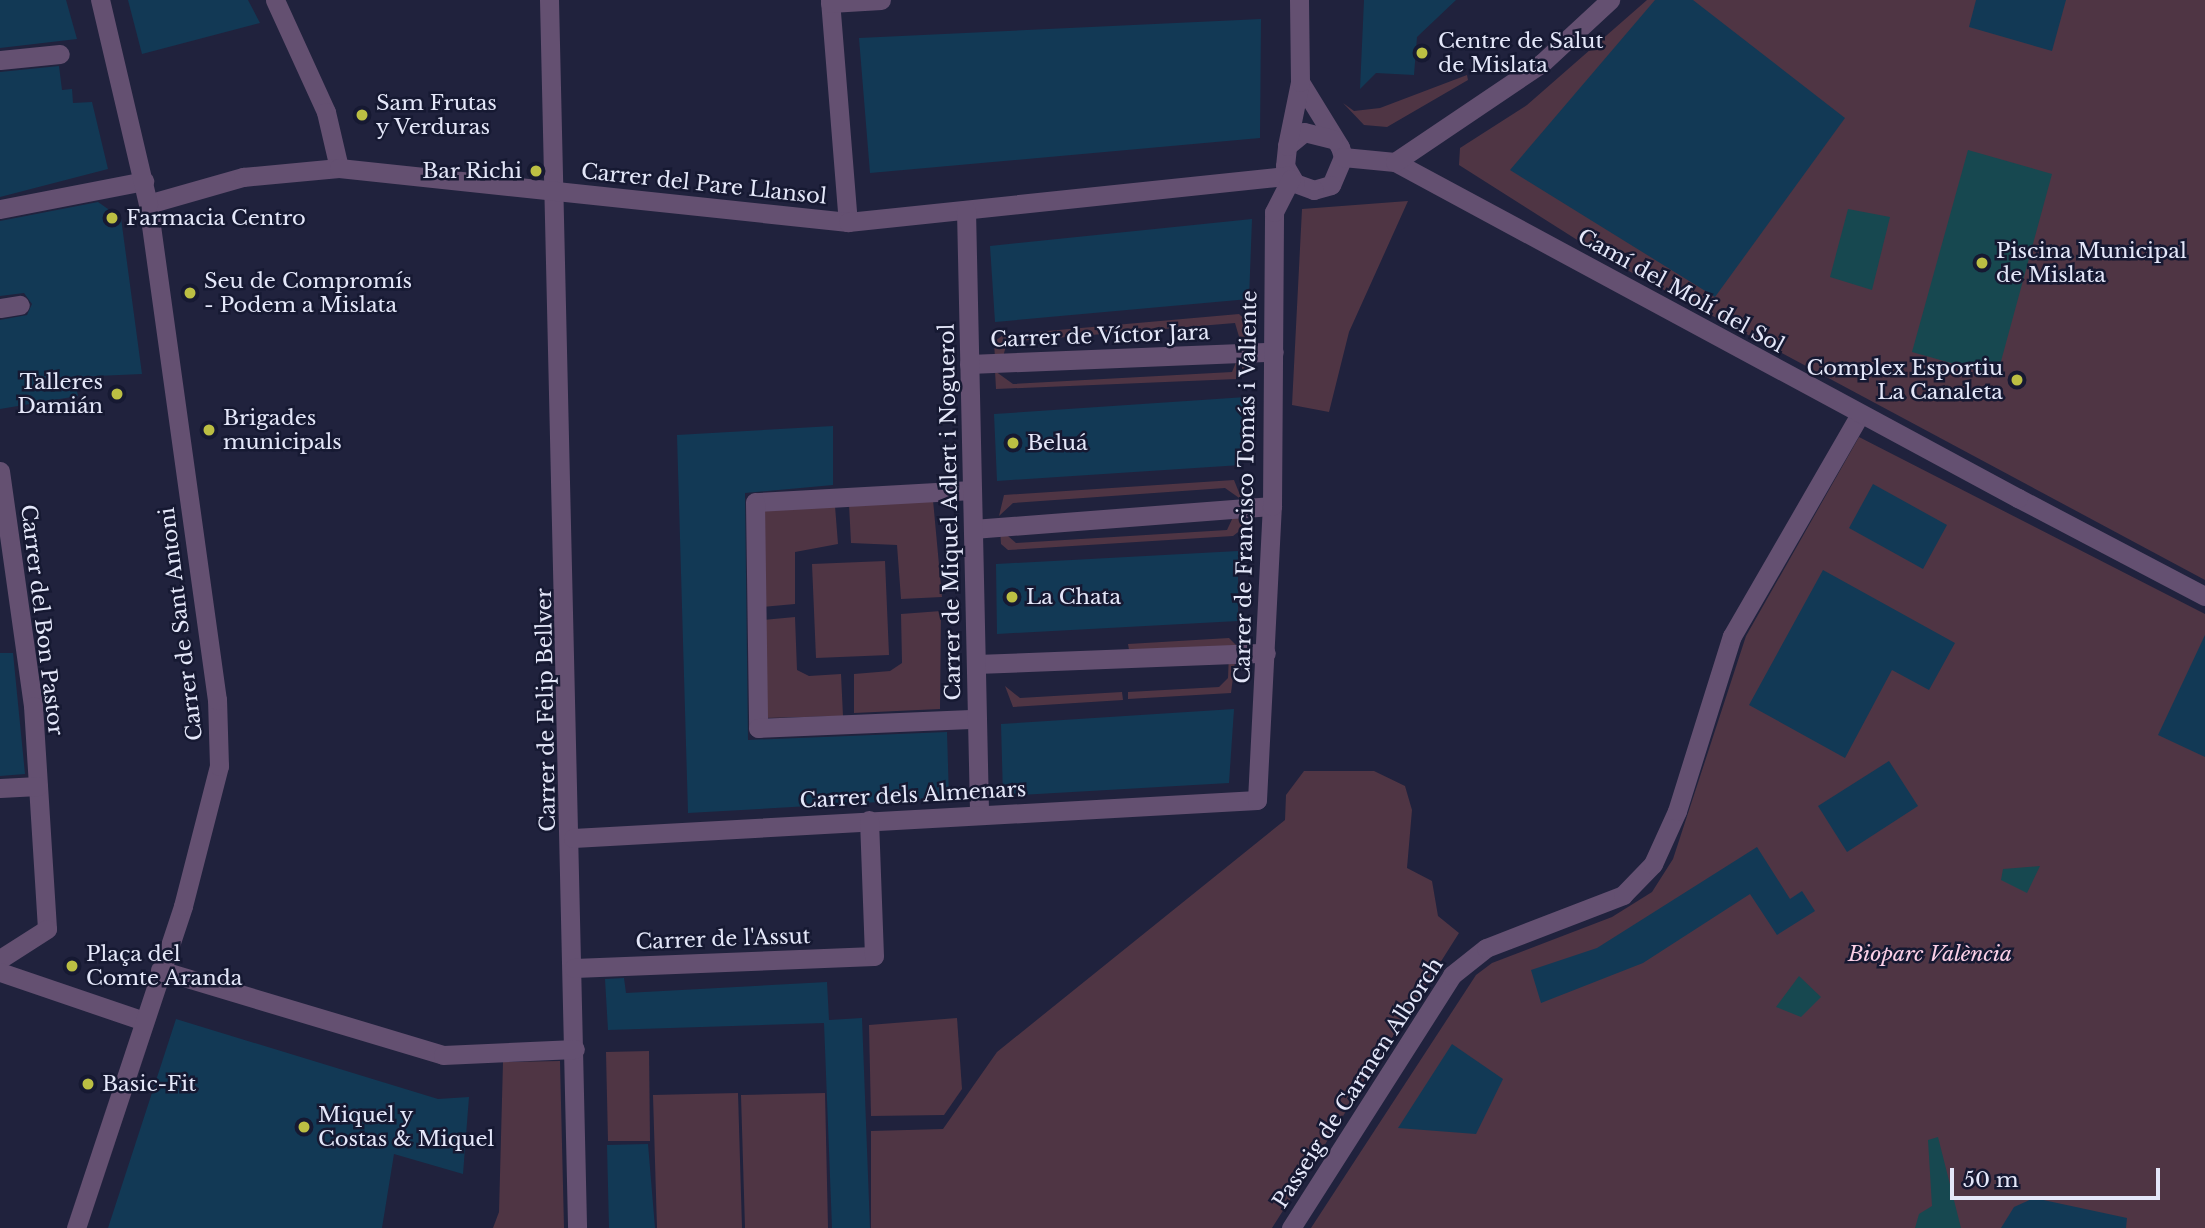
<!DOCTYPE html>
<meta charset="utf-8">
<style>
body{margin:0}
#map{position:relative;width:2205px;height:1228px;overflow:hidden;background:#20223d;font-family:"Libre Baskerville",serif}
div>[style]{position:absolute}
.green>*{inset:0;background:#4f3544}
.water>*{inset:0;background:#174850}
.building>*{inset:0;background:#123955}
.pedestrian>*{height:19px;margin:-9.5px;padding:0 9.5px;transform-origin:9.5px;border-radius:9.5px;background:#645071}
.minor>*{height:19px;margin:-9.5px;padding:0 9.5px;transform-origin:9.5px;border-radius:9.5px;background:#645071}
.tertiary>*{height:19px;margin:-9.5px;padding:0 9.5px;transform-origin:9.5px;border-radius:9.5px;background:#645071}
.dots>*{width:19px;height:19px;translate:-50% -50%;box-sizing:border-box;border:4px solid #161932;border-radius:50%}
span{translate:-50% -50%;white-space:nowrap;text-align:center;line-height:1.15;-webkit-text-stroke:5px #161932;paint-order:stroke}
.poi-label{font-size:21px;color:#e4e7f9}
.left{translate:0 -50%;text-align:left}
.right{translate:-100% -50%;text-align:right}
.street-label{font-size:21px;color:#e4e7f9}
.park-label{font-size:21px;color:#fbcfe6;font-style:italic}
.scale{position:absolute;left:1950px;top:1168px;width:210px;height:32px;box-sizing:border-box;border:4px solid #e4e7f9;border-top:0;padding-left:9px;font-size:21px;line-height:24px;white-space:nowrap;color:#e4e7f9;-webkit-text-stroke:5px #161932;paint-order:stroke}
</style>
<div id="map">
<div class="green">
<div style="clip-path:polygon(1647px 0,2205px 0,2205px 580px,1612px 262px,1459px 165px,1460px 148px,1527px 105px)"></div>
<div style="clip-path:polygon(1467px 75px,1468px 80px,1387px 127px,1364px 125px,1343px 103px,1354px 111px,1380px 108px)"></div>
<div style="clip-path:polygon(1408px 201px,1349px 332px,1329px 412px,1292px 405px,1302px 209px)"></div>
<div style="clip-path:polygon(1239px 314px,1250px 324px,1249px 340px,1240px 340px,1235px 323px,1007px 342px,1003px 357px,995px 358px,994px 342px,1003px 335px)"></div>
<div style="clip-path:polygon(1239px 355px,1248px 355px,1248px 371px,1237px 379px,996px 389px,995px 371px,1013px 384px,1232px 372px)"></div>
<div style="clip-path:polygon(1859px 437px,2205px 614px,2205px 1228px,1311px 1228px,1476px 975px,1492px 963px,1612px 917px,1652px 892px,1673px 859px,1746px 636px)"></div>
<div style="clip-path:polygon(1234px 480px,1242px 500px,1225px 488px,1013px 503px,999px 516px,1004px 495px)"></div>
<div style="clip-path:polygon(933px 500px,942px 597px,901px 599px,897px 545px,851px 543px,849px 504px)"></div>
<div style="clip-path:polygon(835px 506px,838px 544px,795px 552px,795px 604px,762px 607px,761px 509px)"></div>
<div style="clip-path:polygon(1234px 515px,1242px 515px,1242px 529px,1233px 536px,1008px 550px,1001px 544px,1000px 529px,1016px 543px,1227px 530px)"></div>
<div style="clip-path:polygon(885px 561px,889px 655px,816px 658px,812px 564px)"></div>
<div style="clip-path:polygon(941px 611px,940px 709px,854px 713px,854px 674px,890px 671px,902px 663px,901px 614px)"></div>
<div style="clip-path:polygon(795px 617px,797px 670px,809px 676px,841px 674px,843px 716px,764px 718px,763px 620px)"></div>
<div style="clip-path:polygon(1229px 638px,1237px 646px,1231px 693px,1128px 699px,1128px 692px,1219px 687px,1228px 678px,1229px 653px,1129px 650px,1128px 644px)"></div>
<div style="clip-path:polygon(1005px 686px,1020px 698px,1122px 692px,1123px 700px,1013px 707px)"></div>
<div style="clip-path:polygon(1304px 771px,1374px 771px,1405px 786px,1412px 810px,1407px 868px,1432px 881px,1438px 916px,1459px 933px,1272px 1228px,871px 1228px,871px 1131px,943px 1129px,997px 1052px,1285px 820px,1286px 795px)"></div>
<div style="clip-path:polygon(957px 1018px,962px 1089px,944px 1115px,871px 1116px,869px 1025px)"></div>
<div style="clip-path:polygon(649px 1051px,650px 1141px,608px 1141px,606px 1052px)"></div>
<div style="clip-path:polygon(560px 1061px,564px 1228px,493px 1228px,499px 1212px,503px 1062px)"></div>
<div style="clip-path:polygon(738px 1093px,742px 1228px,657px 1228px,653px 1095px)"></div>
<div style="clip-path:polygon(825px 1093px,828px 1228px,745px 1228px,741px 1095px)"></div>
</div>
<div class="water">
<div style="clip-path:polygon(1968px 150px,2052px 174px,1997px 376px,1912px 352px)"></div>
<div style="clip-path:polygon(1848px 209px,1890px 217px,1872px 290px,1830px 277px)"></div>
<div style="clip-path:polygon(2040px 866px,2027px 893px,2001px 880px,2003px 869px)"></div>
<div style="clip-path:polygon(1799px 976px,1821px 997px,1801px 1017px,1776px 1007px)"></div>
<div style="clip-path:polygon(1938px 1137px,1961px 1228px,1915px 1228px,1919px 1214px,1932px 1206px,1928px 1140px)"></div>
</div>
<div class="building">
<div style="clip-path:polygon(0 0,66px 0,77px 39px,0 48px)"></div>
<div style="clip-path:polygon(128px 0,248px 0,260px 23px,142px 54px)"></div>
<div style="clip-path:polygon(1364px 0,1456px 0,1417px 37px,1414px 75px,1376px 73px,1360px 89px)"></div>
<div style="clip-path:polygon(1655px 0,1693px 0,1845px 118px,1715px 297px,1510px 170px)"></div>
<div style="clip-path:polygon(1976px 0,2066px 0,2052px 51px,1969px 27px)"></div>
<div style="clip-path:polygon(1261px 19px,1260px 138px,870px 173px,859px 38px)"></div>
<div style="clip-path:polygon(59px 66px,62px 90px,72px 89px,73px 103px,92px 102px,108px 169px,0 197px,0 72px)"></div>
<div style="clip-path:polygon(98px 202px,121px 218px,142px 374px,74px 377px,78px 396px,0 409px,0 320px,27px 315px,32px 304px,24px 293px,0 296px,0 221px)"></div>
<div style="clip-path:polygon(1252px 219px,1249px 299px,995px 322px,990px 246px)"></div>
<div style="clip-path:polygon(1246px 397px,1241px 465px,997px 481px,994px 414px)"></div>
<div style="clip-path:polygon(833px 426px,833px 485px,745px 493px,748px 740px,947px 732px,949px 798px,688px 813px,677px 435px)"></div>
<div style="clip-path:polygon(1873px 484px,1947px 525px,1923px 569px,1849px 528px)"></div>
<div style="clip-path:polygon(1238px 551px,1238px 621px,997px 634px,996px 564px)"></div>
<div style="clip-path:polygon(1823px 570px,1955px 643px,1929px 690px,1892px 670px,1845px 758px,1749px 705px)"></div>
<div style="clip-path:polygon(2205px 635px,2205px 757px,2158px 735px)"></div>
<div style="clip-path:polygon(0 653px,13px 653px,25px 774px,0 776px)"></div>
<div style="clip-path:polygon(1234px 709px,1229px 783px,1003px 796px,1001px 724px)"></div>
<div style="clip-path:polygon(1889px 761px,1918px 806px,1847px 852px,1818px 806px)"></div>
<div style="clip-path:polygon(1757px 847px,1790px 899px,1802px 891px,1815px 911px,1777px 935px,1750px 894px,1643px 963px,1541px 1003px,1531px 970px,1597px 948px)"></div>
<div style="clip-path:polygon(624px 978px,626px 993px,827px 982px,829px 1020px,862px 1018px,870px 1228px,832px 1228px,824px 1023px,608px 1030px,605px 979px)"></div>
<div style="clip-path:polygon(176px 1019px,438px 1099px,469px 1097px,463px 1174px,394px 1154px,382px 1228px,108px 1228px)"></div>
<div style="clip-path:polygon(1452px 1044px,1503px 1079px,1476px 1134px,1398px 1128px)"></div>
<div style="clip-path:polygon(648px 1144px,655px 1228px,609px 1228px,607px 1145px)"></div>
<div style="clip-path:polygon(2034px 1198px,2127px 1218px,2126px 1228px,2001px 1228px,2014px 1207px)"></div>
</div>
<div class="pedestrian">
<div style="left:0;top:60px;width:60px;rotate:-5.7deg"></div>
<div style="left:969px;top:364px;width:305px;rotate:-2.3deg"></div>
<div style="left:972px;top:490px;width:217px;rotate:176.8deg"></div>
<div style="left:755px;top:502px;width:226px;rotate:89.2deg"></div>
<div style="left:758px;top:728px;width:219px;rotate:-2.4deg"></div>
<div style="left:2018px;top:498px;width:211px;rotate:27.7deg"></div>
<div style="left:973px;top:529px;width:300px;rotate:-4.4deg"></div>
<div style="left:976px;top:664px;width:290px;rotate:-2.2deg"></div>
<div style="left:1291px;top:1228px;width:300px;rotate:-57.5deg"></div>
<div style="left:1452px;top:975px;width:43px;rotate:-38.5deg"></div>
<div style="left:1486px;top:948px;width:147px;rotate:-21.1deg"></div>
<div style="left:1623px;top:895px;width:43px;rotate:-45.9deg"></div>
<div style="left:1653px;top:864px;width:58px;rotate:-65.6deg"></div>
<div style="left:1677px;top:811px;width:183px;rotate:-72.6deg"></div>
<div style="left:1732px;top:636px;width:256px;rotate:-60deg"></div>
</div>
<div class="minor">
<div style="left:275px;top:0;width:123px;rotate:65.5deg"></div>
<div style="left:326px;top:112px;width:57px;rotate:76.9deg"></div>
<div style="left:549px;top:0;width:1228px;rotate:88.69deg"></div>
<div style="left:830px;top:0;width:223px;rotate:85.4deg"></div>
<div style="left:830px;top:3px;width:51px;rotate:-3.4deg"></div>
<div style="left:1300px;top:82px;width:76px;rotate:58.4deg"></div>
<div style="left:1340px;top:147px;width:10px;rotate:73deg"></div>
<div style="left:1343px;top:157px;width:30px;rotate:113deg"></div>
<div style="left:1331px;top:185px;width:18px;rotate:164deg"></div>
<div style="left:1314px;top:190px;width:20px;rotate:-160deg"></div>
<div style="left:1295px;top:183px;width:20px;rotate:-120deg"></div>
<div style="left:1285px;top:166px;width:20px;rotate:-84deg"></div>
<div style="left:1287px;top:146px;width:22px;rotate:-39deg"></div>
<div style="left:1304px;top:132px;width:30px;rotate:14deg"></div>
<div style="left:1287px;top:146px;width:65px;rotate:-78.5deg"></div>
<div style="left:1300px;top:82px;width:82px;rotate:-90.7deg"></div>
<div style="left:1343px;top:157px;width:52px;rotate:5.5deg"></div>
<div style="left:1395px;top:162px;width:708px;rotate:28.34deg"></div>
<div style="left:1395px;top:162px;width:177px;rotate:-34deg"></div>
<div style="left:1542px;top:63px;width:93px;rotate:-42.8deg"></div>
<div style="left:148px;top:204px;width:99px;rotate:-15.9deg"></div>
<div style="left:243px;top:177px;width:96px;rotate:-5.4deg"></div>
<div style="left:339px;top:168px;width:512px;rotate:6.06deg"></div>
<div style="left:848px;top:222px;width:442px;rotate:-6deg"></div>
<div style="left:0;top:209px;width:147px;rotate:-11deg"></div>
<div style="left:966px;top:210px;width:602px;rotate:88.76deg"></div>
<div style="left:0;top:308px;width:20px;rotate:-9deg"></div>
<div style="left:0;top:471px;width:237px;rotate:82deg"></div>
<div style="left:33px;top:706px;width:223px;rotate:86.4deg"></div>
<div style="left:47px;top:929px;width:56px;rotate:147.4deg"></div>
<div style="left:0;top:788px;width:38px;rotate:-3deg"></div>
<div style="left:573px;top:838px;width:685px;rotate:-3.18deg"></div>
<div style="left:1257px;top:800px;width:294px;rotate:-87.1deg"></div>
<div style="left:1272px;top:506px;width:294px;rotate:-89.6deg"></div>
<div style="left:1274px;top:212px;width:37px;rotate:-63deg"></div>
<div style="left:574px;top:968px;width:300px;rotate:-2.3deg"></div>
<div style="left:874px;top:956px;width:136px;rotate:-92.1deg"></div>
<div style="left:160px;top:970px;width:295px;rotate:16.7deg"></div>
<div style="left:443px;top:1055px;width:132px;rotate:-2.6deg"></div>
<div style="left:0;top:972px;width:149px;rotate:18.8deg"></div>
</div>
<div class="tertiary">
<div style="left:76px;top:1228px;width:339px;rotate:-71.6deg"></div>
<div style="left:183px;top:906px;width:145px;rotate:-75.6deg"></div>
<div style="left:219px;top:766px;width:66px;rotate:-91.7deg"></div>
<div style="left:217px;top:700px;width:501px;rotate:-97.92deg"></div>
<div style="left:148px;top:204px;width:210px;rotate:-103.2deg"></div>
</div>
<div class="dots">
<div style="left:1422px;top:53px;background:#bcbf43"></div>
<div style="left:362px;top:115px;background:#bcbf43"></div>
<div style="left:536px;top:171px;background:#bcbf43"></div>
<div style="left:112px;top:218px;background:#bcbf43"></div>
<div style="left:1982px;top:263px;background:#bcbf43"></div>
<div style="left:190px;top:293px;background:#bcbf43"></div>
<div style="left:2017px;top:380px;background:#bcbf43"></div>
<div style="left:117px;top:394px;background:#bcbf43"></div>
<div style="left:209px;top:430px;background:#bcbf43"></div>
<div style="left:1013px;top:443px;background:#bcbf43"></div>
<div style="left:1012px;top:597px;background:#bcbf43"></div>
<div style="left:72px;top:966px;background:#bcbf43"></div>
<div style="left:88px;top:1084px;background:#bcbf43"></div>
<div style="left:304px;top:1127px;background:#bcbf43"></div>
</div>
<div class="poi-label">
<span class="left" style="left:1438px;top:53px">Centre de Salut<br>de Mislata</span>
<span class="left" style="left:376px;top:115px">Sam Frutas<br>y Verduras</span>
<span class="right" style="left:522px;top:171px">Bar Richi</span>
<span class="left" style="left:126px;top:218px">Farmacia Centro</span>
<span class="left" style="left:1996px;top:263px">Piscina Municipal<br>de Mislata</span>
<span class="left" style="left:204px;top:293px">Seu de Compromís<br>- Podem a Mislata</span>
<span class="right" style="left:2003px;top:380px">Complex Esportiu<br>La Canaleta</span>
<span class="right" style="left:103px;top:394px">Talleres<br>Damián</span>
<span class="left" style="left:223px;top:430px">Brigades<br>municipals</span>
<span class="left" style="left:1027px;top:443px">Beluá</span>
<span class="left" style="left:1026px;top:597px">La Chata</span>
<span class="left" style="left:86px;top:966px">Plaça del<br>Comte Aranda</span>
<span class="left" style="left:102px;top:1084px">Basic-Fit</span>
<span class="left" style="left:318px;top:1127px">Miquel y<br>Costas &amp; Miquel</span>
</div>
<div class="street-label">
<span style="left:704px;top:184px;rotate:6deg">Carrer del Pare Llansol</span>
<span style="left:1681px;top:291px;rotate:29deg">Camí del Molí del Sol</span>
<span style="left:1100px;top:336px;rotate:-2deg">Carrer de Víctor Jara</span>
<span style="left:1246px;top:487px;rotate:-89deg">Carrer de Francisco Tomás i Valiente</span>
<span style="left:950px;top:512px;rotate:-91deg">Carrer de Miquel Adlert i Noguerol</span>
<span style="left:42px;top:620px;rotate:83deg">Carrer del Bon Pastor</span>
<span style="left:181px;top:624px;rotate:-97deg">Carrer de Sant Antoni</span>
<span style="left:546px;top:710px;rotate:-91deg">Carrer de Felip Bellver</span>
<span style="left:913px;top:795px;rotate:-3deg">Carrer dels Almenars</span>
<span style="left:723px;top:939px;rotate:-2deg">Carrer de l'Assut</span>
<span style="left:1358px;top:1083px;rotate:-57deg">Passeig de Carmen Alborch</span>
</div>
<div class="park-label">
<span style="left:1930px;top:954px">Bioparc València</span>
</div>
<div class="scale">50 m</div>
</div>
